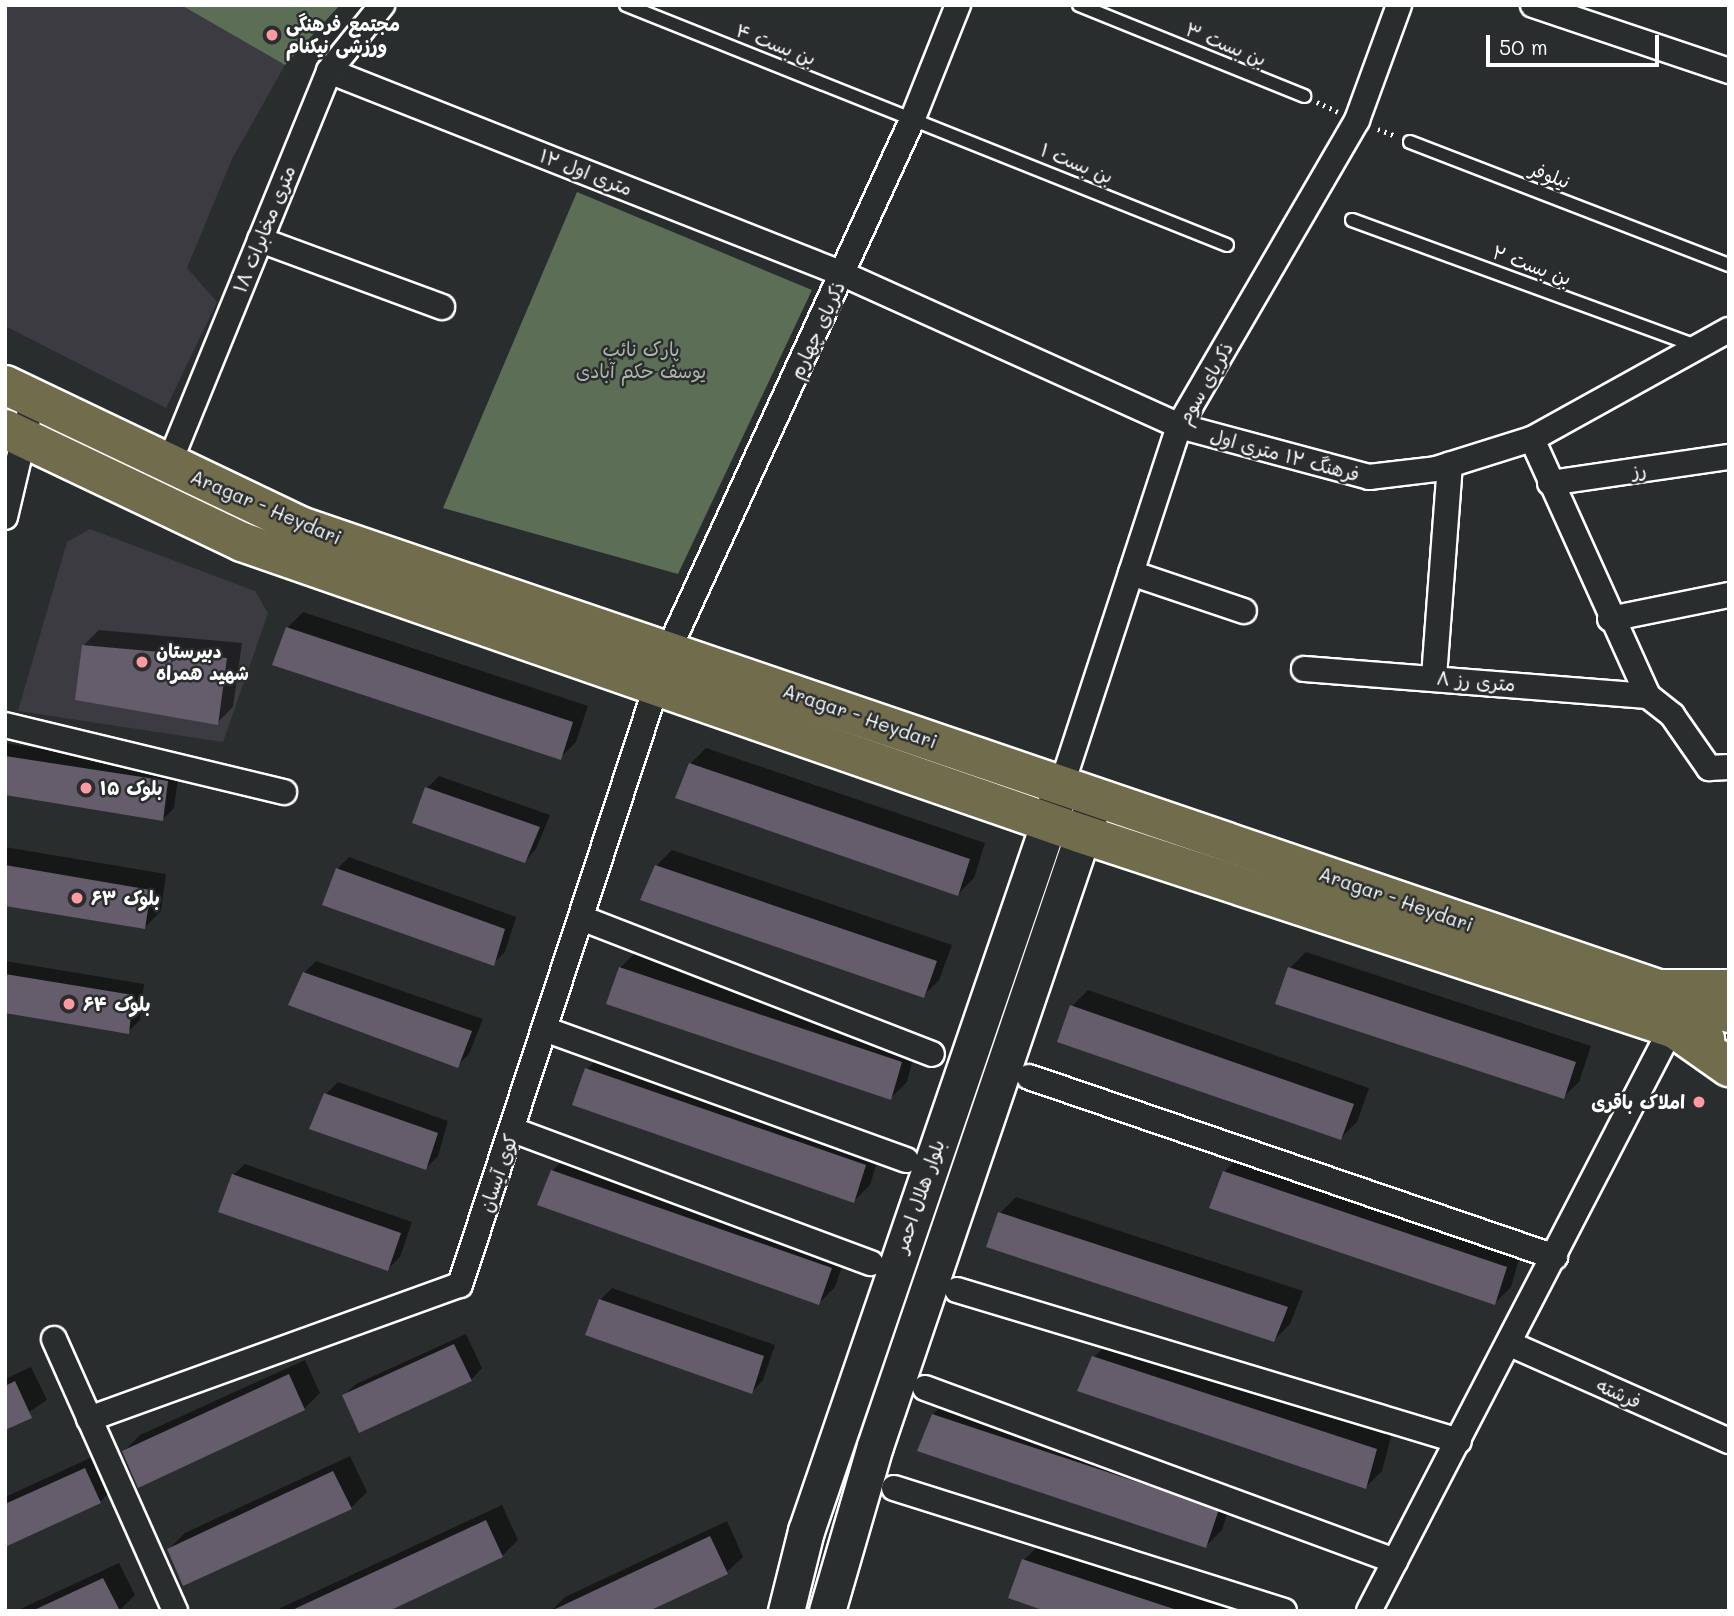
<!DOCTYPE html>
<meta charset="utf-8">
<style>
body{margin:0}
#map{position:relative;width:1734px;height:1616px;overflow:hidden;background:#2a2d2e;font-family:Mali,"Playpen Sans Arabic",sans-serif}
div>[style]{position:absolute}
.built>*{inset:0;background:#3c3b41}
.green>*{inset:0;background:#5d6e57}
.shadow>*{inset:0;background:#0007}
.building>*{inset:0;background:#655c6c}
.path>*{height:4.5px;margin-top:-2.25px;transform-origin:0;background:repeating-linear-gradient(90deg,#fff 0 2px,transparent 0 7px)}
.roads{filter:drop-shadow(2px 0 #fff) drop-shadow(-2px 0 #fff) drop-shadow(0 2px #fff) drop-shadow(0 -2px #fff)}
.service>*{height:12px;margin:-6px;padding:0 6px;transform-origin:6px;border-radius:6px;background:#2a2d2e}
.minor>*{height:24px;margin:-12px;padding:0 12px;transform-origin:12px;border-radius:12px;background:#2a2d2e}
.secondary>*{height:35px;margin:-17.5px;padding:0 17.5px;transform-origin:17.5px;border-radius:17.5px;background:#2a2d2e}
.primary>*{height:38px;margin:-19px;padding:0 19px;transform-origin:19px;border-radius:19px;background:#716c4b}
.trunk>*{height:38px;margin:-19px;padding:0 19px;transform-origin:19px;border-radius:19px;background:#716c4b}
.dots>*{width:19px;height:19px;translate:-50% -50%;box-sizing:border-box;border:4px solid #2a2d2e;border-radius:50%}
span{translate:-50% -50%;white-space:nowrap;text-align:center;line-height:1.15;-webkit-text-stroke:5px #2a2d2e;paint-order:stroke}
.poi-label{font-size:19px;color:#fff;font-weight:700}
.left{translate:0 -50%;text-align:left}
.right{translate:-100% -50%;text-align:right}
.street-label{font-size:19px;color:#fff}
.park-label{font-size:19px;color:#aeb6ab}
.frame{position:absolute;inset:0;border:7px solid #fff;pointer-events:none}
.scale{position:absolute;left:1486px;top:35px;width:173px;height:32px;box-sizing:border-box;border:4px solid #fff;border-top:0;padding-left:9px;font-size:21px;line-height:24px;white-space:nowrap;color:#fff;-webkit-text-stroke:5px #2a2d2e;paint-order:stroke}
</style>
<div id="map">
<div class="built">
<div style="clip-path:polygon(5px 5px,181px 5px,285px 65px,232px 159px,187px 268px,217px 302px,166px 408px,5px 326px)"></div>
<div style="clip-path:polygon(90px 529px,255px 591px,268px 613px,223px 742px,18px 711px,67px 542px)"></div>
</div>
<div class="green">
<div style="clip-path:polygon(181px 5px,340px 5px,285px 65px)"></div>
<div style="clip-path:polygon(577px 192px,812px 290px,678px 574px,443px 508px)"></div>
</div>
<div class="shadow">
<div style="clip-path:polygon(303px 612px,588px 706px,576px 742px,560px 758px,287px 628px)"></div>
<div style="clip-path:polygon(99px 630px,242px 643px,233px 707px,217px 723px,83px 646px)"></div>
<div style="clip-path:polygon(5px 743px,179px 770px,174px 808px,162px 820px,5px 793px)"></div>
<div style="clip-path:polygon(706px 748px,985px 843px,974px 878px,958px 894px,690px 764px)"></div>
<div style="clip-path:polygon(439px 776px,550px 815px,536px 849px,525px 861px,427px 788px)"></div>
<div style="clip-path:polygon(5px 847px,166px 874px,161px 911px,145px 927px,5px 904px)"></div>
<div style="clip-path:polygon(672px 850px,952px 945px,939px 980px,923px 996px,656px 866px)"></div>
<div style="clip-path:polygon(349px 857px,516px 917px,505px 952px,493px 964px,337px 869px)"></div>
<div style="clip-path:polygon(636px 952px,916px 1046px,907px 1082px,891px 1098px,620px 968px)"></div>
<div style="clip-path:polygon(1306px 952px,1591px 1046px,1579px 1082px,1563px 1097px,1290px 968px)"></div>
<div style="clip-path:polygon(5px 961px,144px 984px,140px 1020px,128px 1032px,5px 1012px)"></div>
<div style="clip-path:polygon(316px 961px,483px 1019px,469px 1054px,457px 1066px,304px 973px)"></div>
<div style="clip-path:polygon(1088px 990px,1369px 1088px,1357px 1122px,1341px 1138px,1072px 1006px)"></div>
<div style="clip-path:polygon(603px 1053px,881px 1149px,870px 1185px,854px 1201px,587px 1069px)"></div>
<div style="clip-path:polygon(338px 1082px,448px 1121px,438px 1156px,426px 1168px,326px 1094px)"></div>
<div style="clip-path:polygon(568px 1155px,847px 1252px,835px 1287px,819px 1303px,552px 1171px)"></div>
<div style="clip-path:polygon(1240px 1156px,1521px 1252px,1511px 1287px,1495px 1303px,1224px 1172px)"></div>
<div style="clip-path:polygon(245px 1164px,412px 1222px,400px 1257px,388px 1269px,233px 1175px)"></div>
<div style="clip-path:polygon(1016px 1197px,1303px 1291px,1290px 1324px,1274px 1340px,1000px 1213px)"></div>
<div style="clip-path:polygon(612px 1288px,775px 1345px,763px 1380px,752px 1392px,600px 1300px)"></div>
<div style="clip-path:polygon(466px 1334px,482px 1368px,471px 1380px,344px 1395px,356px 1384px)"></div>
<div style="clip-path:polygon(1110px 1341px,1392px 1433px,1382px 1471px,1366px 1487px,1094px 1357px)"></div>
<div style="clip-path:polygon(305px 1360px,320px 1393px,304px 1409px,124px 1451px,140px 1435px)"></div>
<div style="clip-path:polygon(31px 1367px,47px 1400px,5px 1428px,5px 1379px)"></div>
<div style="clip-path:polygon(949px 1398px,1234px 1493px,1222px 1530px,1206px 1546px,933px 1414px)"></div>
<div style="clip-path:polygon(101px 1453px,116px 1486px,100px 1502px,5px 1545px,5px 1497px)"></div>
<div style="clip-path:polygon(350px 1456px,367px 1492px,351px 1508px,169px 1549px,185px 1533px)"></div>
<div style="clip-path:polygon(502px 1505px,518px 1540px,502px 1556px,385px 1611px,274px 1611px)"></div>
<div style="clip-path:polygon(727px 1521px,743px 1557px,727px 1572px,644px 1611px,551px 1611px,565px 1597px)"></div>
<div style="clip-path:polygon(1040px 1544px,1240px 1611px,1050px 1611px,1024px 1560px)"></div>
<div style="clip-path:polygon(119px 1563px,135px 1595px,119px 1611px,16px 1611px)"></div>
</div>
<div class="building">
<div style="clip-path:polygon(286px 627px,573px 722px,561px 760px,272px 665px)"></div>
<div style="clip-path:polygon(82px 645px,227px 658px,218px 725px,75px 700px)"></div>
<div style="clip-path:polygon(5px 756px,168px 781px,163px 821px,5px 795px)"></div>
<div style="clip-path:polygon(689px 763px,970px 859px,958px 896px,675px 798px)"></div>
<div style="clip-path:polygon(425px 787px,540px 827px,525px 863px,412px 823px)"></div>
<div style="clip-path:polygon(5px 865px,151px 890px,145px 929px,5px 906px)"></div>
<div style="clip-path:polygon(655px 865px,937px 961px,924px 998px,640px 900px)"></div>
<div style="clip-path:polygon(336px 868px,505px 929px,494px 966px,322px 905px)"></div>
<div style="clip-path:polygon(619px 967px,902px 1062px,891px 1100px,606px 1004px)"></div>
<div style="clip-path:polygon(1288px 967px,1576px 1062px,1564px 1099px,1275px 1004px)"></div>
<div style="clip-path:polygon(303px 972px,472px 1031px,458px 1068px,288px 1005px)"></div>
<div style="clip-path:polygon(5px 974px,133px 995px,129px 1034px,5px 1013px)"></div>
<div style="clip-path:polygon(1070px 1005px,1354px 1104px,1341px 1140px,1057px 1042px)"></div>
<div style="clip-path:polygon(585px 1068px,866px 1165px,854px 1203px,572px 1105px)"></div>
<div style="clip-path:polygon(324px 1093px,438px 1133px,426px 1170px,309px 1129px)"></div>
<div style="clip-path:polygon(551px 1170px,832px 1268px,819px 1305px,537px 1205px)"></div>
<div style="clip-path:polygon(1223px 1171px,1507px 1267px,1495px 1305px,1209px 1208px)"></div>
<div style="clip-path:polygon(232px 1174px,401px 1233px,388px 1271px,218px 1212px)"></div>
<div style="clip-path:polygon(998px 1212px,1288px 1307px,1274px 1342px,986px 1247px)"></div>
<div style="clip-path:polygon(599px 1299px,764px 1356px,752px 1394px,585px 1335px)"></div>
<div style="clip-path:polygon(454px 1344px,472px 1381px,359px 1433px,342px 1395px)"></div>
<div style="clip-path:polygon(1092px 1356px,1377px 1449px,1366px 1489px,1077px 1391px)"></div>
<div style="clip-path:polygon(289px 1374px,305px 1410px,138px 1488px,122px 1451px)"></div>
<div style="clip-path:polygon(15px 1381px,32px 1418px,5px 1430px,5px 1386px)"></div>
<div style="clip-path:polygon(932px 1414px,1219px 1509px,1206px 1548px,917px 1451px)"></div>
<div style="clip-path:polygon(85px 1468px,101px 1503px,5px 1547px,5px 1504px)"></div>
<div style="clip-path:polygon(333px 1471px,352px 1509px,183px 1586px,167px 1549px)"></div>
<div style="clip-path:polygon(486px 1520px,503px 1557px,389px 1611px,290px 1611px)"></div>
<div style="clip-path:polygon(710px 1536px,728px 1574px,649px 1611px,551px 1611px)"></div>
<div style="clip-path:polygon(1022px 1559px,1177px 1610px,1176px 1611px,1045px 1611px,1008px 1598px)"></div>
<div style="clip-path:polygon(103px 1578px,120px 1611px,32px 1611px)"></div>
</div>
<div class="path">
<div style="left:1317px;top:102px;width:23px;rotate:25deg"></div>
<div style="left:1378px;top:129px;width:19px;rotate:21deg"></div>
</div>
<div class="roads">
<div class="service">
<div style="left:626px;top:5px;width:647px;rotate:21.77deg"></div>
<div style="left:1079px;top:5px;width:243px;rotate:22deg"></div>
<div style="left:1410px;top:142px;width:342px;rotate:21.1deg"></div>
<div style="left:1352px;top:220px;width:367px;rotate:20.1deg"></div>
</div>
<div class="minor">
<div style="left:1533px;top:5px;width:207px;rotate:18.6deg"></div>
<div style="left:329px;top:71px;width:553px;rotate:21.55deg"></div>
<div style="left:843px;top:274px;width:369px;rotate:24.3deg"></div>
<div style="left:1179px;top:426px;width:197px;rotate:15deg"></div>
<div style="left:1369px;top:477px;width:67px;rotate:-6.8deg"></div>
<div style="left:1436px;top:469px;width:101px;rotate:-17.4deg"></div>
<div style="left:1532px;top:439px;width:225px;rotate:-29deg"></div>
<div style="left:260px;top:240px;width:194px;rotate:20.2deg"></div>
<div style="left:1532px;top:439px;width:282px;rotate:65.7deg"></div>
<div style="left:1648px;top:696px;width:31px;rotate:38deg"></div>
<div style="left:1672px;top:715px;width:65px;rotate:55.1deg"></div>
<div style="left:1709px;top:768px;width:20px;rotate:-3deg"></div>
<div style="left:168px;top:466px;width:427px;rotate:-67.8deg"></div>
<div style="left:329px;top:71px;width:85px;rotate:-51.2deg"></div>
<div style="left:1550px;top:483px;width:181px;rotate:-8.3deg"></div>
<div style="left:5px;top:517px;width:121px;rotate:-76.7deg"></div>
<div style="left:1131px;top:573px;width:119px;rotate:18.6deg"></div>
<div style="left:1610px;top:619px;width:121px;rotate:-11.4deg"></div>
<div style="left:1304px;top:669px;width:345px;rotate:4.5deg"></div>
<div style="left:1434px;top:677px;width:213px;rotate:-85.7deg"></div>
<div style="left:5px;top:725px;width:287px;rotate:13.5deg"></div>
<div style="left:1062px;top:784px;width:377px;rotate:-71.9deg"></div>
<div style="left:1179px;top:426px;width:354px;rotate:-59.8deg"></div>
<div style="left:1357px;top:120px;width:122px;rotate:-69.9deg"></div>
<div style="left:584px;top:919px;width:373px;rotate:21.2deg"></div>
<div style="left:547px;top:1030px;width:382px;rotate:19.9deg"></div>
<div style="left:1029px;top:1077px;width:556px;rotate:18.89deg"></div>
<div style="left:513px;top:1130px;width:382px;rotate:20.4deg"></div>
<div style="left:957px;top:1290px;width:524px;rotate:16.74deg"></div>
<div style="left:54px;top:1339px;width:298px;rotate:66deg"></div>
<div style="left:1510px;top:1344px;width:240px;rotate:23.9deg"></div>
<div style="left:925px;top:1388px;width:501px;rotate:20.21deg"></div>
<div style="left:89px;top:1419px;width:394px;rotate:-19.9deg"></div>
<div style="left:460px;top:1285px;width:667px;rotate:-71.84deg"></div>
<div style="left:668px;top:651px;width:587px;rotate:-65.31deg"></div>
<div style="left:913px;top:118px;width:122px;rotate:-68.3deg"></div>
<div style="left:894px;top:1488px;width:409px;rotate:17.5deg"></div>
<div style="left:1369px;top:1611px;width:658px;rotate:-62.58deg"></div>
</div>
<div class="secondary">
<div style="left:786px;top:1611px;width:82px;rotate:-76deg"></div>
<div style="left:806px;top:1531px;width:790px;rotate:-71.08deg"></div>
<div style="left:827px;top:1611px;width:172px;rotate:-73.8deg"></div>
<div style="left:875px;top:1446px;width:675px;rotate:-71.24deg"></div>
</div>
<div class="primary">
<div style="left:5px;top:385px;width:327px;rotate:25.5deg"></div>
<div style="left:300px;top:526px;width:1510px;rotate:18.82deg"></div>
<div style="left:5px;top:429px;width:263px;rotate:25.5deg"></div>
<div style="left:242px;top:542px;width:889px;rotate:19.17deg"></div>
<div style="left:1082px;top:834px;width:656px;rotate:18.21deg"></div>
</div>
<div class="trunk">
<div style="left:1659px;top:989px;width:70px"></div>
<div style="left:1672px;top:1027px;width:70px;rotate:35.1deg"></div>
</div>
</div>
<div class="dots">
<div style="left:272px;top:35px;background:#ff9aa2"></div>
<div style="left:142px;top:662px;background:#ff9aa2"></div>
<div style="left:86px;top:788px;background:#ff9aa2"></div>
<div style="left:77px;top:898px;background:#ff9aa2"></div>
<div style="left:69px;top:1004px;background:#ff9aa2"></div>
<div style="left:1699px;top:1102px;background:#ff9aa2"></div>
</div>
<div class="poi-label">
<span class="left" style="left:286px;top:35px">مجتمع فرهنگی<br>ورزشی نیکنام</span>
<span class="left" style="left:156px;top:662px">دبیرستان<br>شهید همراه</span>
<span class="left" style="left:100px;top:788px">بلوک ۱۵</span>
<span class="left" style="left:91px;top:898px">بلوک ۶۳</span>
<span class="left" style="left:83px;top:1004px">بلوک ۶۴</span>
<span class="right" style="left:1685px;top:1102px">املاک باقری</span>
</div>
<div class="street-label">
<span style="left:776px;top:44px;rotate:21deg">بن بست ۴</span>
<span style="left:1226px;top:44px;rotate:22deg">بن بست ۳</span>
<span style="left:1077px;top:163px;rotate:22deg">بن بست ۱</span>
<span style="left:586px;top:172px;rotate:21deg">۱۲ متری اول</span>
<span style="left:1550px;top:175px;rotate:21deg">نیلوفر</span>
<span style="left:264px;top:229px;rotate:-68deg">۱۸ متری مخابرات</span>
<span style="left:1532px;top:265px;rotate:20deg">بن بست ۲</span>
<span style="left:817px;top:330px;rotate:-65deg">ذکریای چهارم</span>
<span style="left:1205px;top:383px;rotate:-60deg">ذکریای سوم</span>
<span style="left:1285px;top:455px;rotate:15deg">فرهنگ ۱۲ متری اول</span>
<span style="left:1639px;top:470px;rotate:-8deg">رز</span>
<span style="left:266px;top:507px;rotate:23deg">Aragar - Heydari</span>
<span style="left:1476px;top:681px;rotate:5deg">۸ متری رز</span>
<span style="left:860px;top:716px;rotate:19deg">Aragar - Heydari</span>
<span style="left:1396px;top:899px;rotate:19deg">Aragar - Heydari</span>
<span style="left:498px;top:1173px;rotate:-71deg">کوی آیسان</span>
<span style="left:919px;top:1196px;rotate:-71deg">بلوار هلال احمر</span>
<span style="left:1619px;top:1393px;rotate:24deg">فرشته</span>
</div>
<div class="park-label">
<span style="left:641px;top:360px">پارک نائب<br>یوسف حکم آبادی</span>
</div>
<div class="frame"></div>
<div class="scale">50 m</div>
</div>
